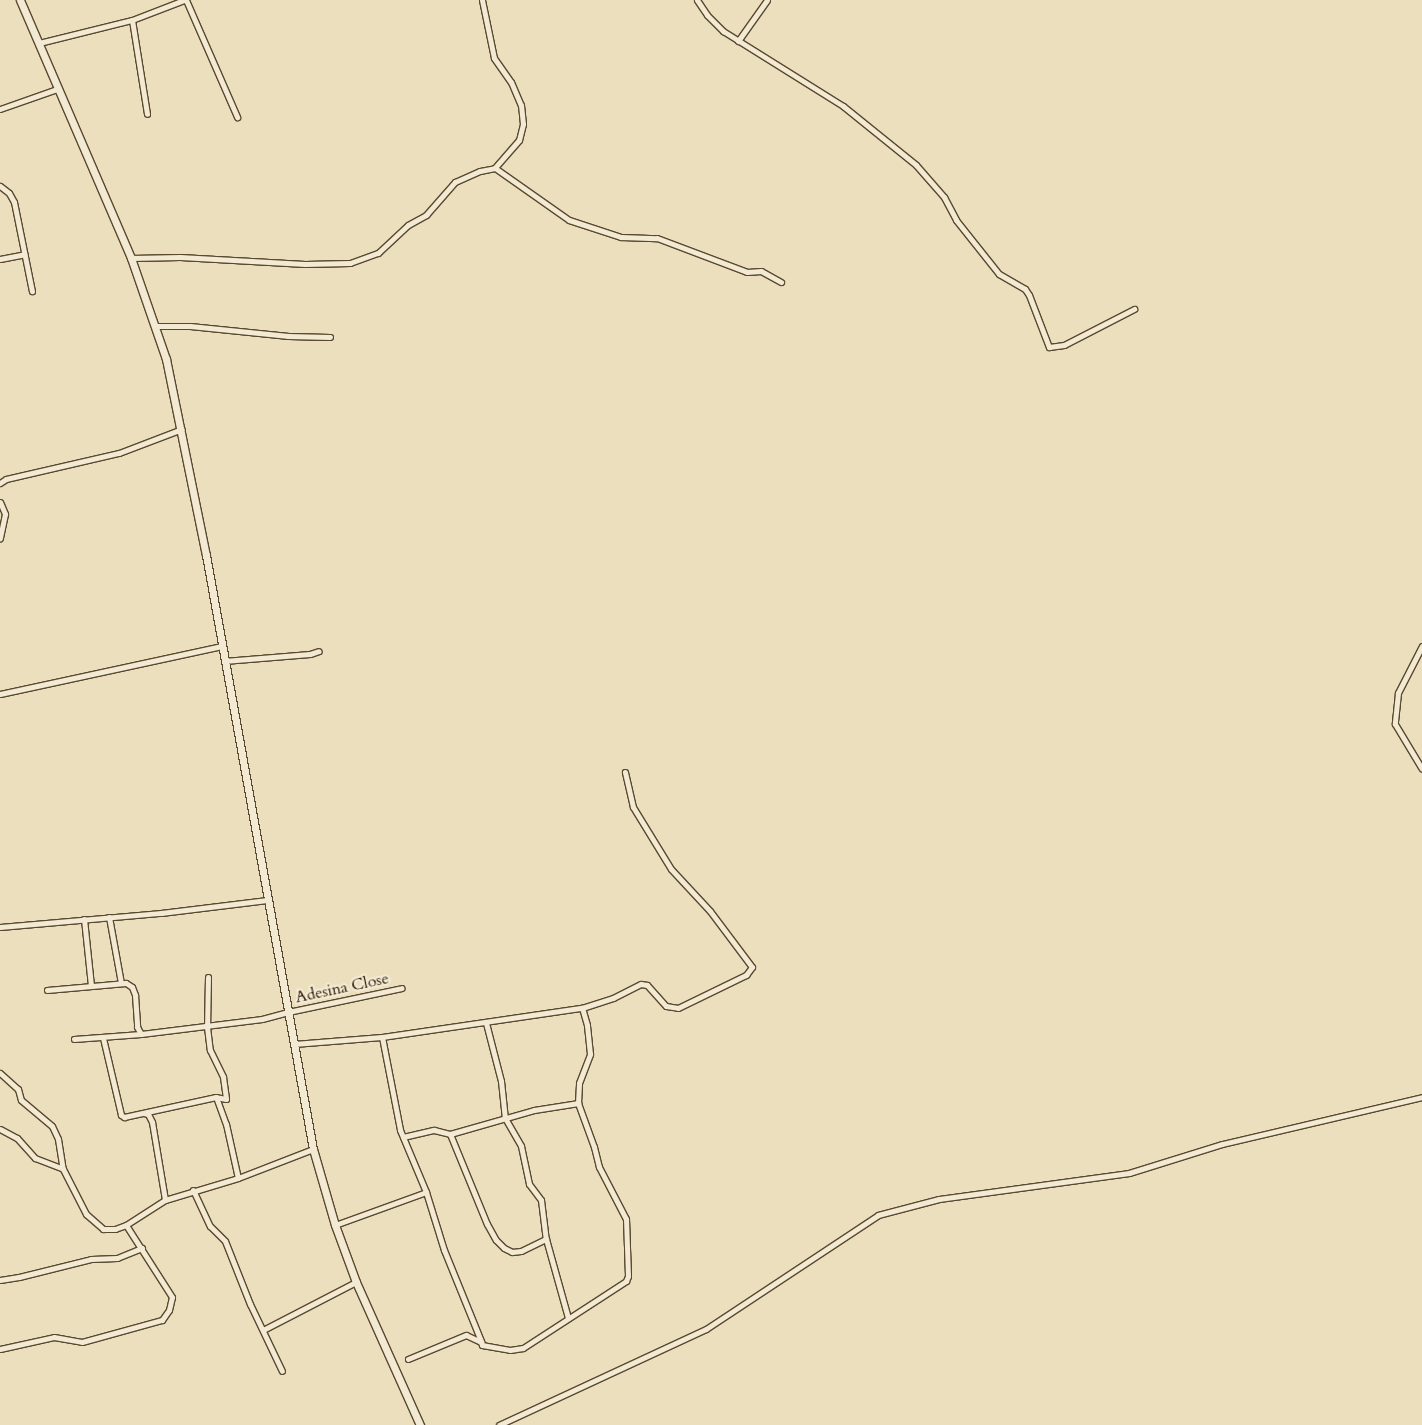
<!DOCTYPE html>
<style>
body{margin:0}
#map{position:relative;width:1422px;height:1425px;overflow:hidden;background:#ecdfbd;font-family:Cardo,serif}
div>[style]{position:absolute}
.roads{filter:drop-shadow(1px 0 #5a482f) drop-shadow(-1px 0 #5a482f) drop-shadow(0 1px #5a482f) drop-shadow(0 -1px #5a482f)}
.minor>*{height:5px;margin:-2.5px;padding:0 2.5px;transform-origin:2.5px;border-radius:2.5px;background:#f3ead4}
.secondary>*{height:7px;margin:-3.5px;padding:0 3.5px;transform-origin:3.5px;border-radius:3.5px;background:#f3ead4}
span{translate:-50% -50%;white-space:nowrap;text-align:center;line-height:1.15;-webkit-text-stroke:4.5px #f3ead4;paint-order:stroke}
.street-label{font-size:16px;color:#291500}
</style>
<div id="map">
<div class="roads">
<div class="minor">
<div style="left:186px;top:0;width:128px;rotate:66.4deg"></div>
<div style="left:482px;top:0;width:59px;rotate:78.3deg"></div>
<div style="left:494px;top:58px;width:29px;rotate:55deg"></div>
<div style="left:511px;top:82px;width:25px;rotate:67deg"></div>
<div style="left:521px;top:105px;width:19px;rotate:84deg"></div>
<div style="left:523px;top:124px;width:16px;rotate:104deg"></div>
<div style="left:519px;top:140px;width:37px;rotate:131deg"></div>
<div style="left:697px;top:0;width:18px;rotate:56deg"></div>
<div style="left:707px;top:15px;width:23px;rotate:45deg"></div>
<div style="left:723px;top:31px;width:142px;rotate:32deg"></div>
<div style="left:843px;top:106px;width:94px;rotate:38.9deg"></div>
<div style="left:916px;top:165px;width:43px;rotate:48.8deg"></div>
<div style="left:944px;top:197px;width:26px;rotate:62deg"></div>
<div style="left:956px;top:220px;width:69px;rotate:51.5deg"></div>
<div style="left:999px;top:274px;width:30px;rotate:30deg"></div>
<div style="left:1025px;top:289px;width:7px;rotate:56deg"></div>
<div style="left:1029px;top:295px;width:56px;rotate:69deg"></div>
<div style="left:1049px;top:347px;width:15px;rotate:-8deg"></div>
<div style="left:1064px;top:345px;width:79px;rotate:-27.2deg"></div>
<div style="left:132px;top:20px;width:95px;rotate:80.9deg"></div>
<div style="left:738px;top:41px;width:50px;rotate:-54.7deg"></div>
<div style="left:39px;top:43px;width:96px;rotate:-13.9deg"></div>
<div style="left:132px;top:20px;width:56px;rotate:-21deg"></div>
<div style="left:0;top:109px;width:60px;rotate:-19.3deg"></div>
<div style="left:0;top:186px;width:11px;rotate:38deg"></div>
<div style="left:9px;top:193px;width:10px;rotate:61deg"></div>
<div style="left:14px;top:202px;width:91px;rotate:78.6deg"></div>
<div style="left:131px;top:258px;width:49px;rotate:-1.2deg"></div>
<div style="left:180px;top:257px;width:125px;rotate:3.2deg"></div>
<div style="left:305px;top:264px;width:45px;rotate:-1.3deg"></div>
<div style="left:350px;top:263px;width:30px;rotate:-20deg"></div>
<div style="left:378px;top:253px;width:41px;rotate:-43deg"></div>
<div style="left:408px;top:225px;width:21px;rotate:-29deg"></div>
<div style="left:426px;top:215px;width:44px;rotate:-48.7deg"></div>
<div style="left:455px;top:182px;width:27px;rotate:-24deg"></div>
<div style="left:480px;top:171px;width:15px;rotate:-11deg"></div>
<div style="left:495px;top:168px;width:90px;rotate:35.1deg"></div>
<div style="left:569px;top:220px;width:55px;rotate:18.1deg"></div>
<div style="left:621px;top:237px;width:36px;rotate:2deg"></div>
<div style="left:657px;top:238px;width:96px;rotate:20.7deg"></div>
<div style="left:747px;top:272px;width:14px;rotate:-4deg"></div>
<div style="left:761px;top:271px;width:23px;rotate:29deg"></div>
<div style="left:0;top:259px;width:25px;rotate:-11deg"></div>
<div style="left:155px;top:326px;width:35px"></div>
<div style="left:190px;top:326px;width:99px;rotate:5.8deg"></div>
<div style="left:288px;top:336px;width:42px;rotate:1.4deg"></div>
<div style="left:0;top:483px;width:7px;rotate:-34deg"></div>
<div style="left:6px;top:479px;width:116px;rotate:-13deg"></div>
<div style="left:119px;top:453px;width:67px;rotate:-20.9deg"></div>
<div style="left:0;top:502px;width:13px;rotate:67deg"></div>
<div style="left:5px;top:514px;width:25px;rotate:102deg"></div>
<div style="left:1422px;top:646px;width:53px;rotate:117.1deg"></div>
<div style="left:1398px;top:693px;width:31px;rotate:96deg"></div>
<div style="left:1395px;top:724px;width:52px;rotate:59deg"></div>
<div style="left:224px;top:661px;width:86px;rotate:-4.7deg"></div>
<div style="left:310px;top:654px;width:9px;rotate:-18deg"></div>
<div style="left:0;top:694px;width:227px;rotate:-12.2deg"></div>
<div style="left:109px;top:917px;width:67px;rotate:79.7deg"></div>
<div style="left:84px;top:919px;width:67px;rotate:84deg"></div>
<div style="left:0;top:927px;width:162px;rotate:-5deg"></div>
<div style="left:161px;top:913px;width:107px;rotate:-7deg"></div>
<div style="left:208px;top:977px;width:50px;rotate:91.1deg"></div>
<div style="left:207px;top:1027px;width:23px;rotate:83deg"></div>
<div style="left:210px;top:1050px;width:30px;rotate:64deg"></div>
<div style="left:223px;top:1077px;width:22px;rotate:82deg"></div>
<div style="left:226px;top:1099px;width:10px;rotate:-169deg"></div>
<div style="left:216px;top:1097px;width:29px;rotate:70deg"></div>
<div style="left:226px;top:1124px;width:55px;rotate:77.5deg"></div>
<div style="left:47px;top:990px;width:79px;rotate:-5.1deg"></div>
<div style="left:126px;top:983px;width:7px;rotate:34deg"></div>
<div style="left:132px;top:987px;width:9px;rotate:69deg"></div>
<div style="left:135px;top:995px;width:32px;rotate:86deg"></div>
<div style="left:137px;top:1027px;width:8px;rotate:60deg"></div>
<div style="left:486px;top:1023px;width:60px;rotate:75.5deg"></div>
<div style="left:501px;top:1081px;width:37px;rotate:84deg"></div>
<div style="left:505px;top:1118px;width:32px;rotate:60deg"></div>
<div style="left:521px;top:1146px;width:39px;rotate:78deg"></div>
<div style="left:529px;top:1184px;width:20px;rotate:53deg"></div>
<div style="left:541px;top:1200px;width:39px;rotate:83deg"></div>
<div style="left:546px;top:1239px;width:82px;rotate:74.4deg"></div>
<div style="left:382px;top:1037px;width:95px;rotate:79deg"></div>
<div style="left:400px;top:1130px;width:67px;rotate:67.2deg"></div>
<div style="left:426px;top:1192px;width:61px;rotate:72.8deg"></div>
<div style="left:444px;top:1250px;width:98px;rotate:67.9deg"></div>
<div style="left:103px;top:1038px;width:79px;rotate:76.8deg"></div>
<div style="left:121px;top:1115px;width:4px;rotate:34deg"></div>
<div style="left:124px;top:1117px;width:94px;rotate:-12.3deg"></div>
<div style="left:74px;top:1039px;width:67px;rotate:-4.3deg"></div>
<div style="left:141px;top:1034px;width:122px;rotate:-7.1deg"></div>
<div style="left:262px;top:1019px;width:27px;rotate:-15deg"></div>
<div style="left:288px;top:1012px;width:116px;rotate:-11.9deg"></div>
<div style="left:294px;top:1044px;width:88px;rotate:-4.5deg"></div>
<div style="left:382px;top:1037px;width:202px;rotate:-8.3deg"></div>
<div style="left:582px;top:1008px;width:33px;rotate:-18deg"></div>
<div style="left:613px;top:998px;width:31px;rotate:-27deg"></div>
<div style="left:641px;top:984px;width:6px;rotate:9deg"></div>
<div style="left:647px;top:985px;width:28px;rotate:48deg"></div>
<div style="left:666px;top:1006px;width:12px;rotate:9deg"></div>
<div style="left:678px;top:1008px;width:76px;rotate:-25.9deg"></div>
<div style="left:746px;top:975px;width:10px;rotate:-53deg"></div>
<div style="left:752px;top:967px;width:70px;rotate:-126.9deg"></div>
<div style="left:710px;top:911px;width:57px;rotate:-132.9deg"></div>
<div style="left:671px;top:869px;width:73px;rotate:-121.5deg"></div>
<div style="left:633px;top:807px;width:36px;rotate:-103deg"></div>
<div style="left:0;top:1073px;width:24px;rotate:42deg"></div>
<div style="left:18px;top:1089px;width:11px;rotate:75deg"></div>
<div style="left:21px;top:1100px;width:40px;rotate:40deg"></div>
<div style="left:52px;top:1126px;width:14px;rotate:65deg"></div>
<div style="left:58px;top:1139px;width:30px;rotate:81deg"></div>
<div style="left:63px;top:1169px;width:51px;rotate:62.9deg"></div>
<div style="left:86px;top:1214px;width:23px;rotate:41deg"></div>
<div style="left:103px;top:1229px;width:12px"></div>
<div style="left:115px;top:1229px;width:12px;rotate:-20deg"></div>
<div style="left:126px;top:1225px;width:46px;rotate:-32.7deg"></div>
<div style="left:165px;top:1200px;width:76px;rotate:-16.8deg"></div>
<div style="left:238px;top:1178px;width:80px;rotate:-21.1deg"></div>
<div style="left:144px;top:1113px;width:4px;rotate:14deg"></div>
<div style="left:148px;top:1114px;width:9px;rotate:63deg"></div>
<div style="left:152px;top:1122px;width:79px;rotate:80.5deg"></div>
<div style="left:0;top:1129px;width:19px;rotate:28deg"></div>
<div style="left:17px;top:1138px;width:27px;rotate:48deg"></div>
<div style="left:35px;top:1158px;width:30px;rotate:21deg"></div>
<div style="left:450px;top:1134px;width:87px;rotate:-15.9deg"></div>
<div style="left:534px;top:1110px;width:45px;rotate:-9deg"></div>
<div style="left:403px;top:1137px;width:32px;rotate:-13deg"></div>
<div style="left:434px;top:1130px;width:16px;rotate:14deg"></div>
<div style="left:450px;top:1134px;width:97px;rotate:67.7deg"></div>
<div style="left:487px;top:1224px;width:18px;rotate:61deg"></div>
<div style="left:496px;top:1240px;width:11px;rotate:45deg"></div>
<div style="left:504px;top:1248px;width:9px;rotate:27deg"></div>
<div style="left:512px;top:1252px;width:9px;rotate:-6deg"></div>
<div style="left:521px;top:1251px;width:28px;rotate:-26deg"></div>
<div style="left:193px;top:1190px;width:40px;rotate:65deg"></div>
<div style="left:210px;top:1226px;width:21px;rotate:45deg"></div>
<div style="left:225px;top:1241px;width:68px;rotate:68.4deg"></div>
<div style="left:250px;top:1304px;width:74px;rotate:64.5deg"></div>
<div style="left:335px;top:1225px;width:97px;rotate:-19.9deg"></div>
<div style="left:0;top:1280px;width:19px;rotate:-9deg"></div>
<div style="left:19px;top:1277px;width:74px;rotate:-14deg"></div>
<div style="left:91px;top:1259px;width:26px;rotate:-2deg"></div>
<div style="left:117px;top:1258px;width:27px;rotate:-22deg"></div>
<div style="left:263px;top:1330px;width:105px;rotate:-27.3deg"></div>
<div style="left:0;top:1349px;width:55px;rotate:-12.5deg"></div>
<div style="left:54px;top:1337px;width:28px;rotate:10deg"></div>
<div style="left:82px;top:1342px;width:83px;rotate:-15.4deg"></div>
<div style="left:162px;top:1320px;width:12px;rotate:-55deg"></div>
<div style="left:169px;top:1310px;width:13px;rotate:-77deg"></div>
<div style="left:172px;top:1297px;width:85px;rotate:-122.6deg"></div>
<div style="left:408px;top:1359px;width:63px;rotate:-22.5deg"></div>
<div style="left:466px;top:1335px;width:17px;rotate:25deg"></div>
<div style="left:481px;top:1342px;width:3px;rotate:72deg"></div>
<div style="left:482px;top:1345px;width:28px;rotate:10deg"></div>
<div style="left:510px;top:1350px;width:13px;rotate:-9deg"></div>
<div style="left:523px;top:1348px;width:123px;rotate:-33deg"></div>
<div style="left:626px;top:1281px;width:5px;rotate:-68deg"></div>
<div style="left:628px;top:1276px;width:57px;rotate:-92deg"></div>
<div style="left:626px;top:1219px;width:59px;rotate:-117.4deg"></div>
<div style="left:599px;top:1167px;width:21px;rotate:-104deg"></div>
<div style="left:594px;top:1147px;width:47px;rotate:-110deg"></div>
<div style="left:578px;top:1103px;width:20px;rotate:-87deg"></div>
<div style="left:579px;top:1083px;width:31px;rotate:-69deg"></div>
<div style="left:590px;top:1054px;width:29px;rotate:-96deg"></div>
<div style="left:587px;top:1025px;width:18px;rotate:-106deg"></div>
<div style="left:499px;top:1425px;width:228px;rotate:-24.9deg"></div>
<div style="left:706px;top:1329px;width:206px;rotate:-33.5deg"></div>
<div style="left:878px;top:1215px;width:63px;rotate:-14.7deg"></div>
<div style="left:939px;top:1199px;width:192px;rotate:-7.8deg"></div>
<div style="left:1129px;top:1173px;width:97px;rotate:-17.3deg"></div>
<div style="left:1222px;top:1144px;width:205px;rotate:-13.2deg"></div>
</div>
<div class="secondary">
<div style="left:20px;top:0;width:281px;rotate:66.7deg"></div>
<div style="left:131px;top:258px;width:107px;rotate:70.9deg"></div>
<div style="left:166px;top:359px;width:200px;rotate:78.5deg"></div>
<div style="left:206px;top:555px;width:604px;rotate:79.79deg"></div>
<div style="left:313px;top:1149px;width:79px;rotate:73.9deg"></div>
<div style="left:335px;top:1225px;width:61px;rotate:69.8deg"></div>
<div style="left:356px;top:1282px;width:157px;rotate:65.9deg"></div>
</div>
</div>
<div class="street-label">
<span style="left:342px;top:988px;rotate:-12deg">Adesina Close</span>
</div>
</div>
